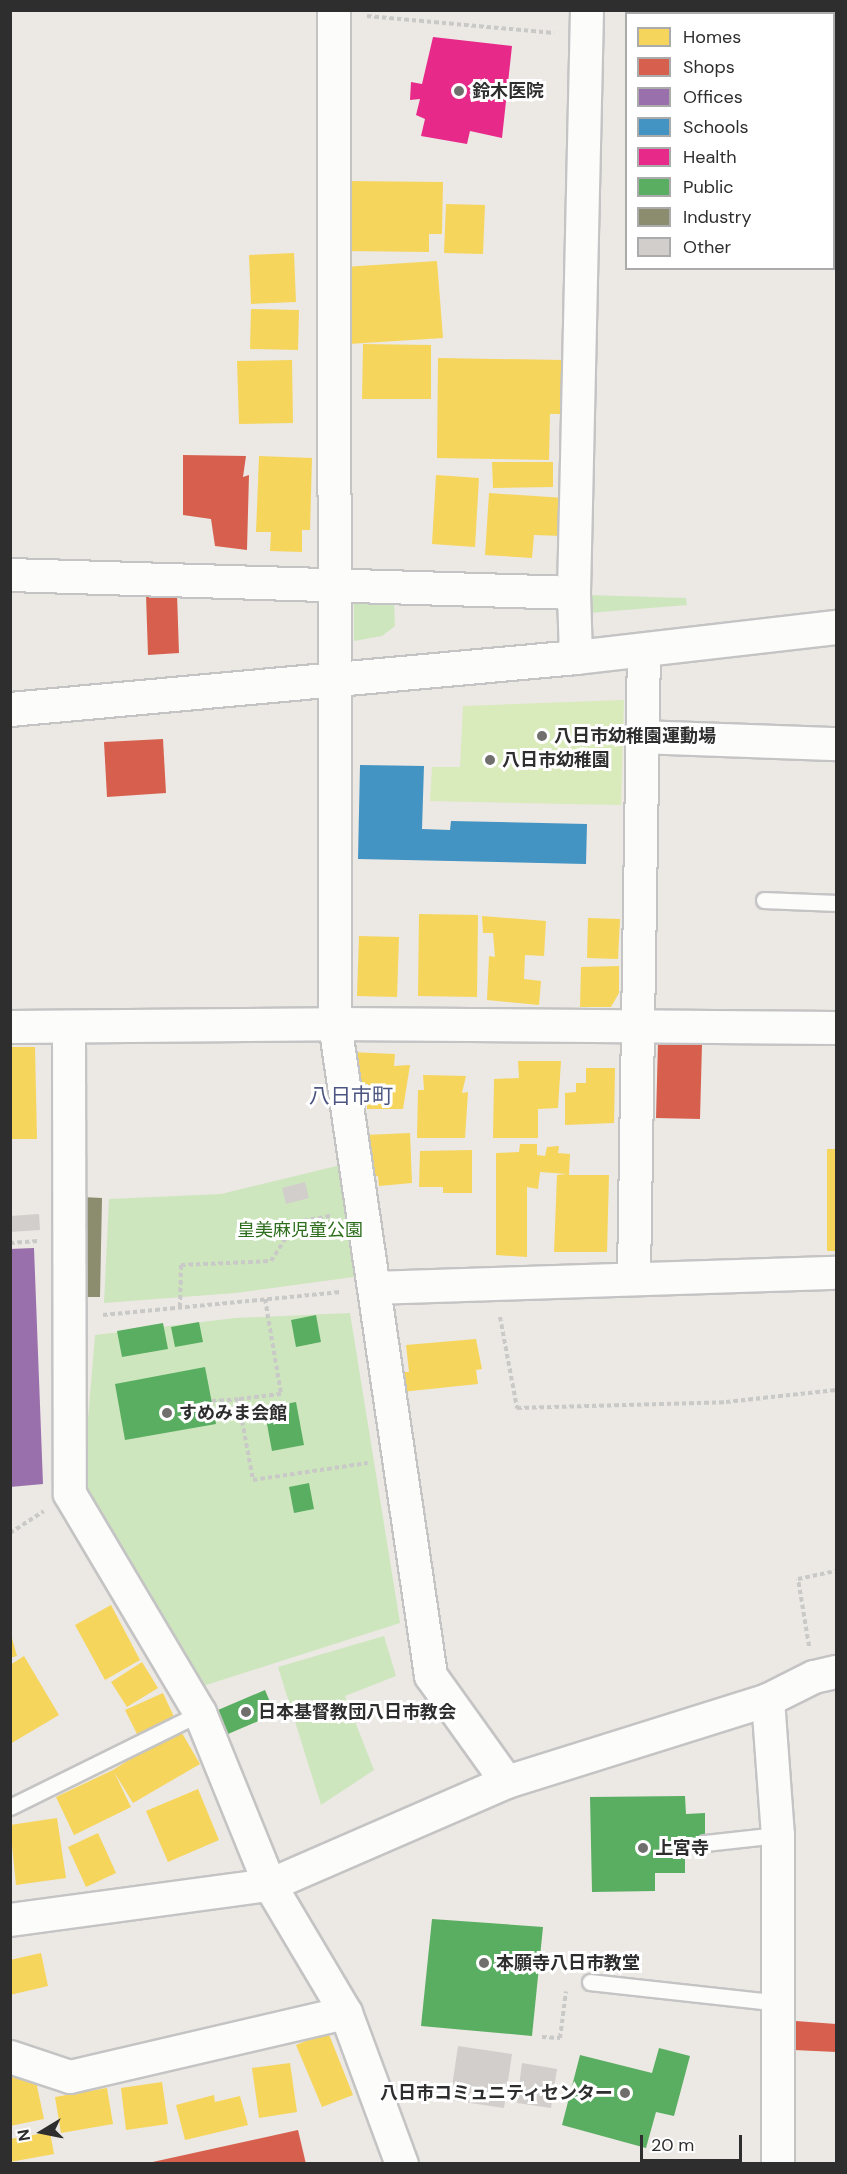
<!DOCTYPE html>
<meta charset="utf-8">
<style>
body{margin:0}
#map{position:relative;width:847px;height:2174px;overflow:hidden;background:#ece8e4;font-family:"DM Sans","Noto Sans JP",sans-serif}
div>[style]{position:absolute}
.green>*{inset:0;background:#cee6be}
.pitch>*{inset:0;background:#d9eabb}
.homes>*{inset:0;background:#f6d55c}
.shops>*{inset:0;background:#d6604d}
.offices>*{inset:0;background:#9970ab}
.schools>*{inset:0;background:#4393c3}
.health>*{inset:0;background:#e7298a}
.public>*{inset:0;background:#5aae61}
.industry>*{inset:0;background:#8c8c6e}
.building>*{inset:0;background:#d1cecb}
.path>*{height:4px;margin-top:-2px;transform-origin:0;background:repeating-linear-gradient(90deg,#c9c9c8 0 4.5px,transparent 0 7.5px)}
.roads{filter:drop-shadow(2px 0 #c5c4c5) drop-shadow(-2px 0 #c5c4c5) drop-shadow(0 2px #c5c4c5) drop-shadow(0 -2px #c5c4c5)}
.lane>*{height:15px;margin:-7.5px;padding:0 7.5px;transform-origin:7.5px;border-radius:7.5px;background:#fcfcfb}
.street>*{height:32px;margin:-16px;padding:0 16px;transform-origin:16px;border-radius:16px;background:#fcfcfb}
.secondary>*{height:33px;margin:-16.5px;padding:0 16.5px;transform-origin:16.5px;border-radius:16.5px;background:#fcfcfb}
.dots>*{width:16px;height:16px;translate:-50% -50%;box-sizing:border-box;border:3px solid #fff;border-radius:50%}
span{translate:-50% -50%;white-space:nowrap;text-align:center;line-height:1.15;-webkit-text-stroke:6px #fff;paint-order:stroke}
.poi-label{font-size:18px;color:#2e2e2e;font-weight:700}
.left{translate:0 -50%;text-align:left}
.right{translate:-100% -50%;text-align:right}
.park-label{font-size:18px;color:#2c6e1b}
.quarter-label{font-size:21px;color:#4d5680}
.frame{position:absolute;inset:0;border:12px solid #2e2e2e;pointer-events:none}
.legend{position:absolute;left:625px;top:12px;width:210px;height:258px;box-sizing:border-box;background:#fff;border:2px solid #ababab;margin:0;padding:8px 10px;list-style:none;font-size:18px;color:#2e2e2e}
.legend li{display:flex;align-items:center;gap:12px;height:30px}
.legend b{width:30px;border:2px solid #ababab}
.north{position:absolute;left:12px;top:2102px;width:60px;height:60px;-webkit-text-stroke:4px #fff;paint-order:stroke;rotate:260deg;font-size:16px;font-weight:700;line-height:24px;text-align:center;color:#2e2e2e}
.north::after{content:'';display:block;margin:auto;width:21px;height:27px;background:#2e2e2e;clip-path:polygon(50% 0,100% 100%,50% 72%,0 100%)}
.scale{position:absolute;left:640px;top:2135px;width:102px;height:27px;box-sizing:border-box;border:3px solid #2e2e2e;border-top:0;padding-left:8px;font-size:18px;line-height:21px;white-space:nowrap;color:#2e2e2e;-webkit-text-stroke:4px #fff;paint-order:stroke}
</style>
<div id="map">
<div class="green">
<div style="clip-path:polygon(354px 593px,394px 603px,395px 626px,382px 636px,354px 641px)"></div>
<div style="clip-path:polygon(588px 595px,686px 598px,687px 605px,589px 613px)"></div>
<div style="clip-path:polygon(345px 1164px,361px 1276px,235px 1293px,104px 1303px,109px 1199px,221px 1194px)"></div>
<div style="clip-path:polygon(350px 1313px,400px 1623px,203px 1686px,82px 1492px,95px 1335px,235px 1318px)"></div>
<div style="clip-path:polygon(384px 1636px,396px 1676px,345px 1696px,374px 1770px,321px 1805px,278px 1667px)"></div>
</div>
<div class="pitch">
<div style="clip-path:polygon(624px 700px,621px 805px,430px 801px,432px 767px,460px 767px,463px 706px)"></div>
</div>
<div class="homes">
<div style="clip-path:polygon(345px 181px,443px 182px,442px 234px,429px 234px,429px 252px,344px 251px)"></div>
<div style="clip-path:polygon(446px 204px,485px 205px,483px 254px,444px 253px)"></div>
<div style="clip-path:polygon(294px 253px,296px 302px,251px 304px,249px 255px)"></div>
<div style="clip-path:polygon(437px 261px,443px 338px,349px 344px,344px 267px)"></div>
<div style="clip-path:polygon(251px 309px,299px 310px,298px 350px,250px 349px)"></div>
<div style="clip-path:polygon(363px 344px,431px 345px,431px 399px,362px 399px)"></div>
<div style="clip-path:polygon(438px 358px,564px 360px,563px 414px,550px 414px,549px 460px,437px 458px)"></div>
<div style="clip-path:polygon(292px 360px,293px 423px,239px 424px,237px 361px)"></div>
<div style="clip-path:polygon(259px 456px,312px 458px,310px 530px,302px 530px,302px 552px,270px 551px,271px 532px,256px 532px)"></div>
<div style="clip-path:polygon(492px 462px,553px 462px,553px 487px,493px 488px)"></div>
<div style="clip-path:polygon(436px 475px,479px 478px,475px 547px,432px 544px)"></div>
<div style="clip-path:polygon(489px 493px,565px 498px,563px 536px,534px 535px,532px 558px,485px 555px)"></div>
<div style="clip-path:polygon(419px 914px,478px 915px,477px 997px,418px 996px)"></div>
<div style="clip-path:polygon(482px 916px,546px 921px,544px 956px,525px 955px,524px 979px,541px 981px,539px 1005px,487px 1000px,489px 956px,495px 957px,493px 933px,483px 933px)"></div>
<div style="clip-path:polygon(588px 918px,620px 919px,618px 959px,587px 958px)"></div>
<div style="clip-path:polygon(359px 936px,399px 937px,397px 997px,357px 996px)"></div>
<div style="clip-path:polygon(619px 966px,619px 993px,611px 1007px,580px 1007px,581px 967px)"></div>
<div style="clip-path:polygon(10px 1047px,35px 1047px,37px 1139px,10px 1139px)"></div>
<div style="clip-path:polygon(350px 1052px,395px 1054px,394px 1066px,410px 1065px,403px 1109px,367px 1109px,368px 1084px,352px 1084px)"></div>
<div style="clip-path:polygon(518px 1061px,561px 1061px,558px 1108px,538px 1109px,538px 1138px,493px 1138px,494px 1079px,519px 1078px)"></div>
<div style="clip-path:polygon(586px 1068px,615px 1068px,614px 1123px,565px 1125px,565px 1093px,576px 1092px,576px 1083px,586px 1083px)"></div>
<div style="clip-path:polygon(423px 1075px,466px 1076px,462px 1093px,468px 1092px,465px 1138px,417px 1138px,418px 1090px,424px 1090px)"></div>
<div style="clip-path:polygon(410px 1133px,412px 1183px,379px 1186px,378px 1176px,368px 1177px,365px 1135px)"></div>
<div style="clip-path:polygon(520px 1144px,537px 1144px,537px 1155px,545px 1156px,547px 1147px,559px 1146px,558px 1153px,570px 1154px,569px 1175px,609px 1175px,607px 1252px,554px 1252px,557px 1175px,567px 1174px,540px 1172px,538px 1189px,527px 1187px,527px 1257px,496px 1255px,496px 1153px,519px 1152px)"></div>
<div style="clip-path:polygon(827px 1149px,836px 1149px,836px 1251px,827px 1251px)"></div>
<div style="clip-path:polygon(472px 1150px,472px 1193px,443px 1193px,443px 1187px,419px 1187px,420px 1151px)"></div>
<div style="clip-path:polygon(476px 1339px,482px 1369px,476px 1370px,478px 1384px,401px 1392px,399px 1372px,409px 1372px,406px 1345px)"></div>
<div style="clip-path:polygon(111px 1605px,140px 1660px,105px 1680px,75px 1625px)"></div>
<div style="clip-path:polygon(10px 1631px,17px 1656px,10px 1658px)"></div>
<div style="clip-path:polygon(24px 1656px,59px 1715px,10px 1744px,10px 1665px)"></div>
<div style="clip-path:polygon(142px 1662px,158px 1688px,127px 1707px,111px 1682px)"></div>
<div style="clip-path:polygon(163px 1693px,175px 1719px,138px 1736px,125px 1710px)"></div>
<div style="clip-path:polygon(179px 1728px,200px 1764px,133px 1803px,114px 1772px,131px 1807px,74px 1835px,56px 1797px,113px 1770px)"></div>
<div style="clip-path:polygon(198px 1789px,219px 1840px,168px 1862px,146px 1811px)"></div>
<div style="clip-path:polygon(57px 1818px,66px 1878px,16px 1885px,10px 1825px)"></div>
<div style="clip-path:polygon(98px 1833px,116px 1873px,86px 1887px,68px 1847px)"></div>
<div style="clip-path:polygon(41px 1953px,48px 1986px,10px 1995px,10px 1960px)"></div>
<div style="clip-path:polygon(328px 2032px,353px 2095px,322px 2107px,296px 2045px)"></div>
<div style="clip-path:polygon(290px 2063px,297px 2112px,259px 2118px,252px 2068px)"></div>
<div style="clip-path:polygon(10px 2076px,35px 2077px,44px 2119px,10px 2126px)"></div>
<div style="clip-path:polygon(162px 2082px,168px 2124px,126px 2130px,121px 2088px)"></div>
<div style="clip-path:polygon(107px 2088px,113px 2124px,61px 2133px,55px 2097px)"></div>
<div style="clip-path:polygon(214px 2095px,215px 2102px,240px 2096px,248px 2125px,185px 2140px,176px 2105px)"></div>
<div style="clip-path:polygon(50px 2132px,54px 2154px,10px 2162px,10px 2139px)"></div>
</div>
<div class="shops">
<div style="clip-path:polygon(183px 455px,246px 456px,243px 477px,249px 475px,247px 550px,215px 546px,211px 519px,183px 515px)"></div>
<div style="clip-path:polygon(177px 594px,179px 653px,148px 655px,146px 595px)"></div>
<div style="clip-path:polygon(163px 739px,166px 793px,107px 797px,104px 742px)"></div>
<div style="clip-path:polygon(658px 1043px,702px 1044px,700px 1119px,656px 1118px)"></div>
<div style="clip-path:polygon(796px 2021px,836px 2024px,836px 2052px,794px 2050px)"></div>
<div style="clip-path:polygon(298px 2130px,306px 2164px,148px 2164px,148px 2163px)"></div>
</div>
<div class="offices">
<div style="clip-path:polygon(34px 1248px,43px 1484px,10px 1487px,10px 1249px)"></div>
</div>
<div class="schools">
<div style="clip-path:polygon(360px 765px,424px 766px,422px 829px,450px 830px,451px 821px,587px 824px,586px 864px,358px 859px)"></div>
</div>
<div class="health">
<div style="clip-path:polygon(433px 37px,512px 46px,502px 138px,470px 131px,467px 144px,421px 136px,425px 119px,416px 115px,420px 99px,410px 100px,411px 82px,422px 84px)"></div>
</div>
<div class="public">
<div style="clip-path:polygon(316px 1315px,321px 1342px,296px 1347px,291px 1320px)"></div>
<div style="clip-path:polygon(199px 1322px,203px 1342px,175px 1347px,171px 1327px)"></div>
<div style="clip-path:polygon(163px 1323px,168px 1349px,122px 1357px,117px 1331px)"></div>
<div style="clip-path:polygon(205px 1367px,216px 1424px,125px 1440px,115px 1384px)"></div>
<div style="clip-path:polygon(296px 1402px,304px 1445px,272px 1451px,264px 1408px)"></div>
<div style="clip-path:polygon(309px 1483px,314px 1509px,294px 1513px,289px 1487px)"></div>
<div style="clip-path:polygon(265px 1690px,275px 1714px,228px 1734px,218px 1710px)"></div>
<div style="clip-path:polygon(685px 1796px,686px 1814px,705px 1813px,705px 1843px,685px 1852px,685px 1873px,655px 1873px,655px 1891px,592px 1892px,590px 1797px)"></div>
<div style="clip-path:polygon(432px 1919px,543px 1927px,532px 2036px,421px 2026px)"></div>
<div style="clip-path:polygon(659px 2048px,690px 2056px,674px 2116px,656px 2112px,646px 2148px,562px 2125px,580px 2055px,652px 2073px)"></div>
</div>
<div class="industry">
<div style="clip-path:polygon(82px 1197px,102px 1198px,100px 1297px,80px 1297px)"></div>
</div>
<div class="building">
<div style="clip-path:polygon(305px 1182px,309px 1198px,286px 1204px,282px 1188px)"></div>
<div style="clip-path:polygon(39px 1214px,40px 1230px,10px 1232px,10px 1216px)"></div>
<div style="clip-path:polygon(458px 2046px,512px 2054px,504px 2108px,450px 2100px)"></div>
<div style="clip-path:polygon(522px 2063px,557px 2069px,551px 2108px,517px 2103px)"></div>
</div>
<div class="path">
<div style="left:367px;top:16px;width:188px;rotate:5.2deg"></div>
<div style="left:834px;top:67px;width:2px;rotate:27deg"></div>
<div style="left:10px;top:1243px;width:28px;rotate:-4deg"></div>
<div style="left:265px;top:1299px;width:96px;rotate:80.4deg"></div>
<div style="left:281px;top:1394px;width:43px;rotate:173.4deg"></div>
<div style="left:238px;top:1399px;width:82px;rotate:79.5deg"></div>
<div style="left:253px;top:1480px;width:116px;rotate:-8.4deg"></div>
<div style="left:180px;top:1307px;width:42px;rotate:-88.6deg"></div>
<div style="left:181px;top:1265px;width:90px;rotate:-2.5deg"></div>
<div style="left:271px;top:1261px;width:46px;rotate:-57.3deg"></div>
<div style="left:296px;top:1222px;width:36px;rotate:-10deg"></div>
<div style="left:103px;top:1315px;width:239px;rotate:-5.5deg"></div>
<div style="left:500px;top:1317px;width:93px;rotate:79.4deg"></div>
<div style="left:517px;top:1408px;width:209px;rotate:-1.6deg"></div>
<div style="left:726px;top:1402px;width:111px;rotate:-6.2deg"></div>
<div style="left:212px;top:1401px;width:26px;rotate:-4deg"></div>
<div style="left:10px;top:1533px;width:40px;rotate:-32.9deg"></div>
<div style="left:809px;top:1646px;width:68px;rotate:-99.3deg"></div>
<div style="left:798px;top:1579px;width:39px;rotate:-12deg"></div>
<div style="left:542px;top:2037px;width:18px;rotate:3deg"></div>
<div style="left:560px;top:2038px;width:47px;rotate:-82.7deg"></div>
</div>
<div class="roads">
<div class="lane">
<div style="left:764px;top:900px;width:72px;rotate:2.4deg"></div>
<div style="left:10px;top:1807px;width:212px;rotate:-26.3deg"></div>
<div style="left:705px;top:1843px;width:73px;rotate:-6.3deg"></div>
<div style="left:590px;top:1982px;width:191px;rotate:6.3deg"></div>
</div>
<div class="street">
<div style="left:334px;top:10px;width:1014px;rotate:89.94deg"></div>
<div style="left:335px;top:1024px;width:659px;rotate:81.62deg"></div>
<div style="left:431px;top:1676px;width:130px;rotate:54.4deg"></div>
<div style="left:10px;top:575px;width:564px;rotate:1.83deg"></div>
<div style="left:576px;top:657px;width:64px;rotate:-91.8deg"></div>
<div style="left:574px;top:593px;width:583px;rotate:-88.72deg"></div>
<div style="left:642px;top:737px;width:194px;rotate:2.1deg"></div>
<div style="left:10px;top:1027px;width:325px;rotate:-0.5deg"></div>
<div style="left:335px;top:1024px;width:501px;rotate:0.46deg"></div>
<div style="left:69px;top:1028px;width:466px;rotate:89.9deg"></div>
<div style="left:70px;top:1494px;width:255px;rotate:59.3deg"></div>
<div style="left:200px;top:1713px;width:186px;rotate:67.9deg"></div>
<div style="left:270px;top:1885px;width:149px;rotate:59.3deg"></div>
<div style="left:346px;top:2013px;width:161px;rotate:69.7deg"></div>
<div style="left:634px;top:1277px;width:627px;rotate:-89.09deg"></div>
<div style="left:374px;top:1288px;width:462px;rotate:-1.9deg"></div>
<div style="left:768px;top:1700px;width:135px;rotate:85.8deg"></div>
<div style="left:778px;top:1835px;width:329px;rotate:90deg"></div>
<div style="left:10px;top:1920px;width:262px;rotate:-7.7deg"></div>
<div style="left:270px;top:1885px;width:258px;rotate:-23.5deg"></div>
<div style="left:507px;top:1782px;width:274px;rotate:-17.4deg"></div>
<div style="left:768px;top:1700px;width:51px;rotate:-26.6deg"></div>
<div style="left:814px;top:1677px;width:23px;rotate:-13deg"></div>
<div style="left:10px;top:2057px;width:63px;rotate:18.4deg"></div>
<div style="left:70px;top:2077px;width:283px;rotate:-13.1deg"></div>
</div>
<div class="secondary">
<div style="left:10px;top:709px;width:568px;rotate:-5.25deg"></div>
<div style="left:576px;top:657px;width:262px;rotate:-6.6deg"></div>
</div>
</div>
<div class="dots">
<div style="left:459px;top:91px;background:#706f6e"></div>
<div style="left:542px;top:736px;background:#706f6e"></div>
<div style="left:490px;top:760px;background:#706f6e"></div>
<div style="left:167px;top:1413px;background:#706f6e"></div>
<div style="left:246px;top:1712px;background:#706f6e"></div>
<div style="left:643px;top:1848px;background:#706f6e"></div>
<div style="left:484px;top:1963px;background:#706f6e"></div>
<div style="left:625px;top:2093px;background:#706f6e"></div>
</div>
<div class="poi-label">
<span class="left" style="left:472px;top:91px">鈴木医院</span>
<span class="left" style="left:554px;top:736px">八日市幼稚園運動場</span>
<span class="left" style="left:502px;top:760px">八日市幼稚園</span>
<span class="left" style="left:179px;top:1413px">すめみま会館</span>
<span class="left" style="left:258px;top:1712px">日本基督教団八日市教会</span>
<span class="left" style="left:655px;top:1848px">上宮寺</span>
<span class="left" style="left:496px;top:1963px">本願寺八日市教堂</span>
<span class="right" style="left:613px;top:2093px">八日市コミュニティセンター</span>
</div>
<div class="park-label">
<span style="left:300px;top:1230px">皇美麻児童公園</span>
</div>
<div class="quarter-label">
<span style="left:351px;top:1096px">八日市町</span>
</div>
<div class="frame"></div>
<ul class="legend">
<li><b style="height:16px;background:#f6d55c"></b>Homes</li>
<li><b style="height:16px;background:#d6604d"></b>Shops</li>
<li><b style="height:16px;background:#9970ab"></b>Offices</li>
<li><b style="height:16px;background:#4393c3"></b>Schools</li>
<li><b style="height:16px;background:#e7298a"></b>Health</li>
<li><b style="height:16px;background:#5aae61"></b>Public</li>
<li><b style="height:16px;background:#8c8c6e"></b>Industry</li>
<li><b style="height:16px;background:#d1cecb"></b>Other</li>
</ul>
<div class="north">N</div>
<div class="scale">20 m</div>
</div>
